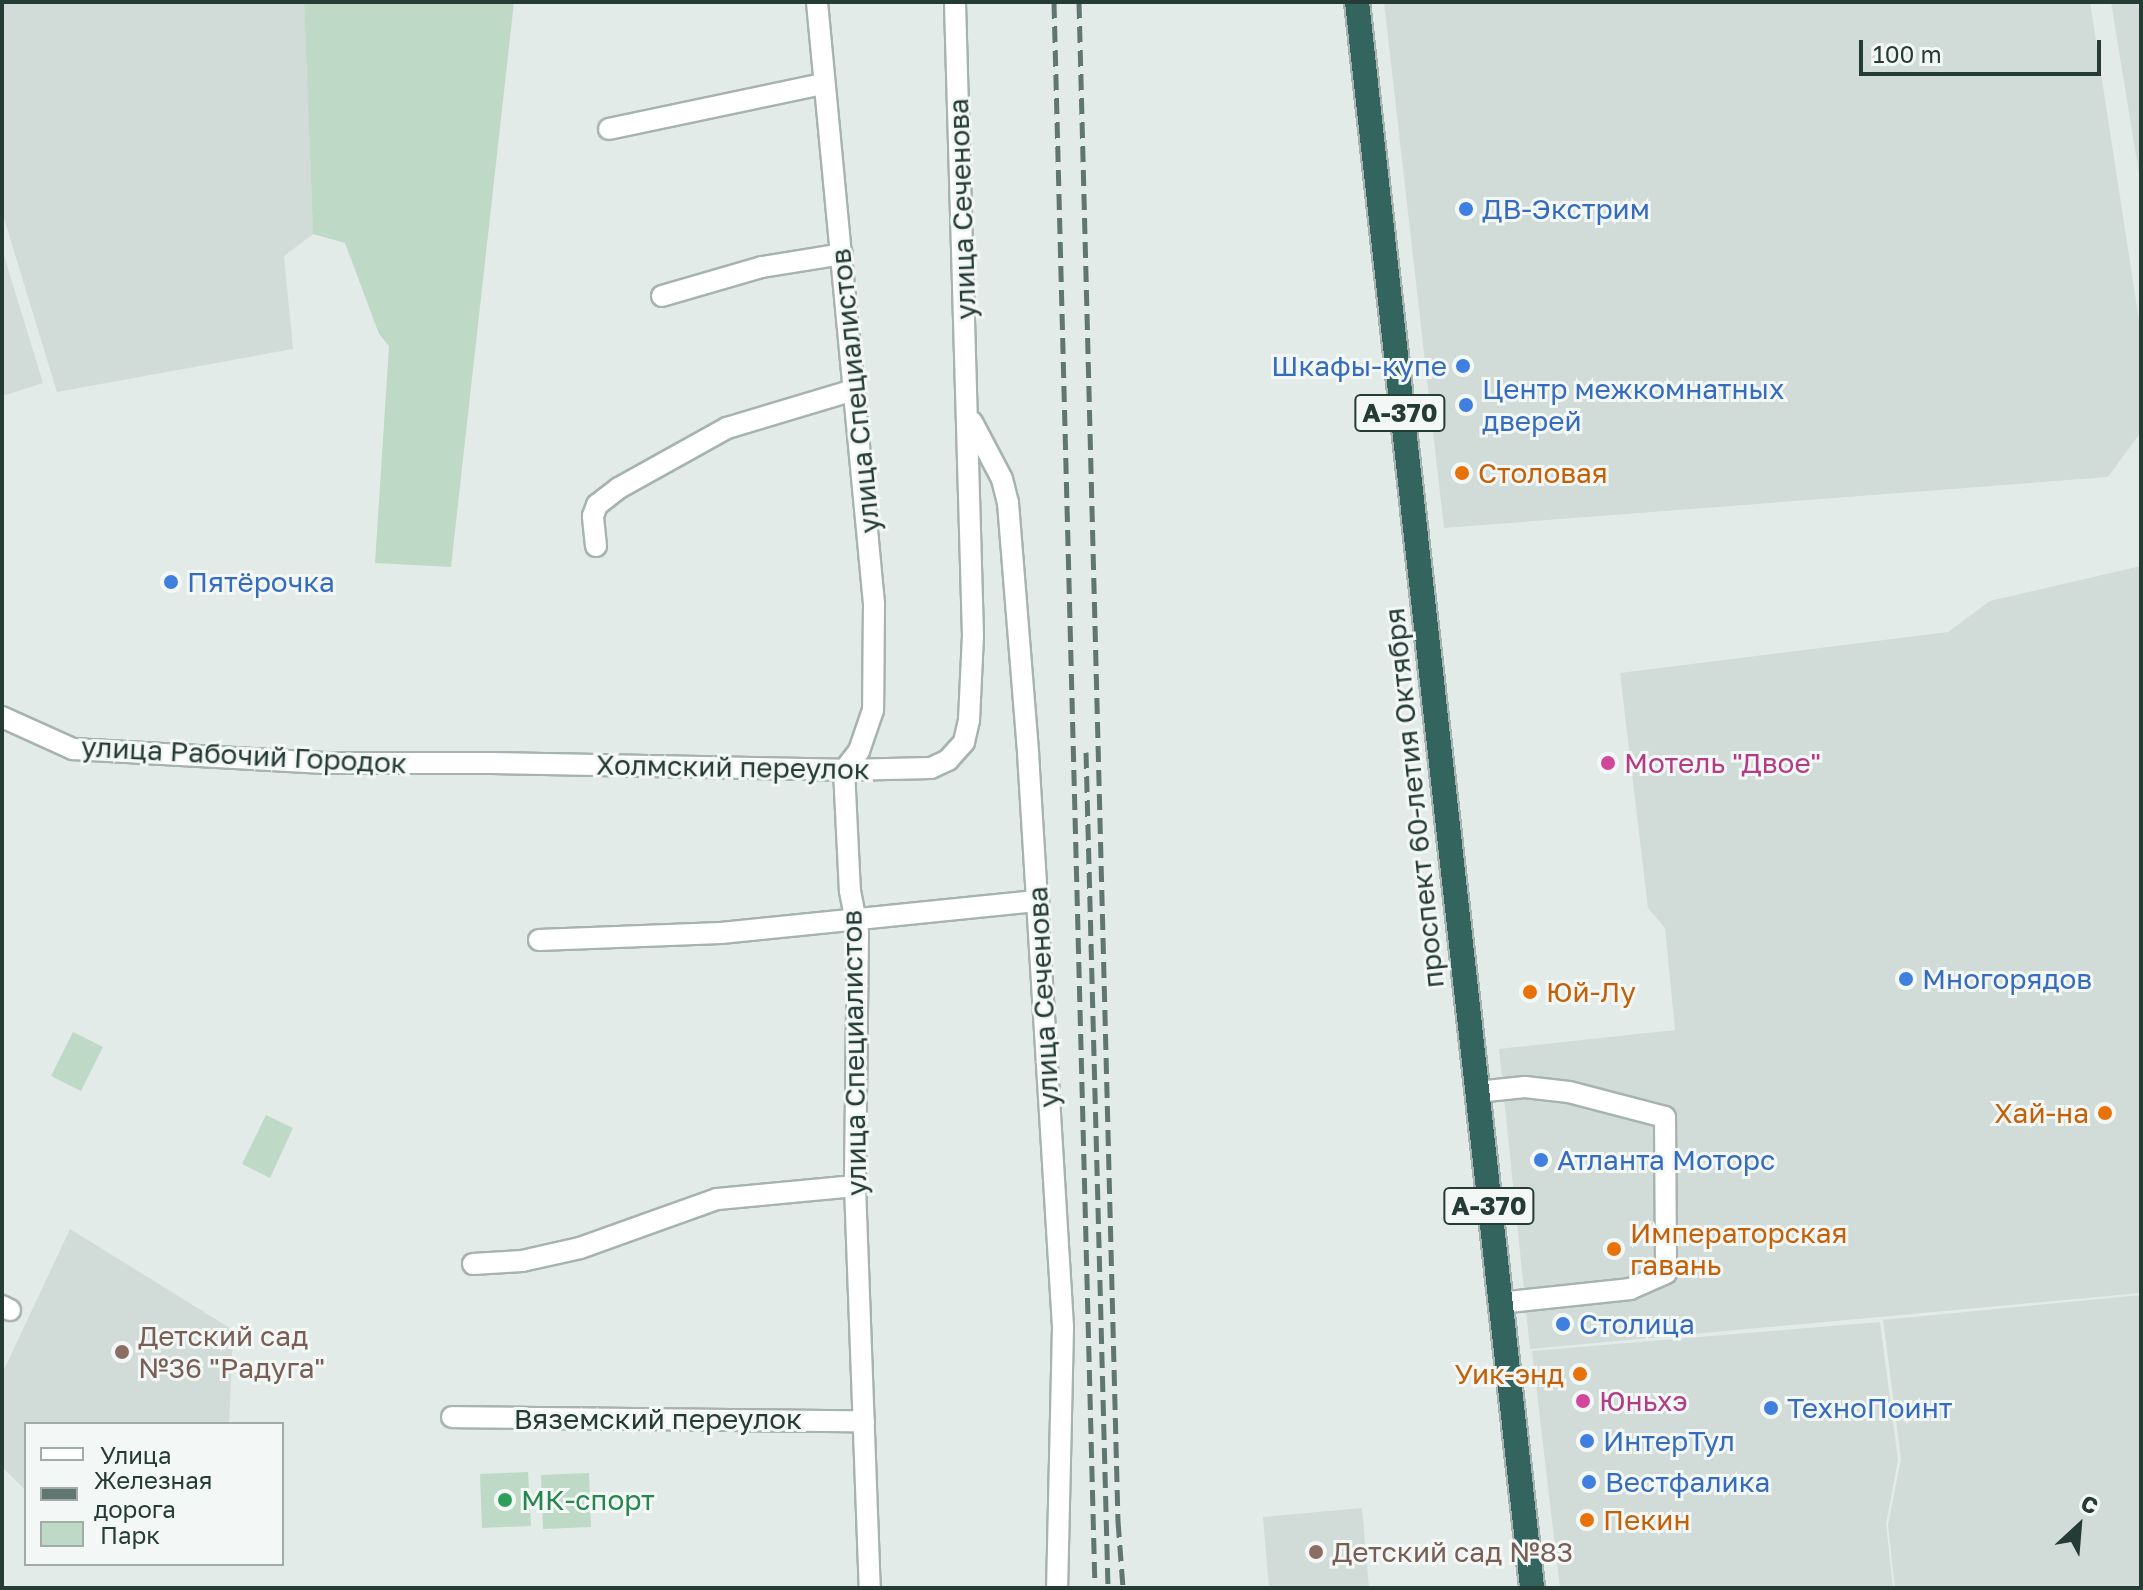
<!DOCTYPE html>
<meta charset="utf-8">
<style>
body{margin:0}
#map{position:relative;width:2143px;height:1590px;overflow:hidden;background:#e3ebe8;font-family:"Golos Text",sans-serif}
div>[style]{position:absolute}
.built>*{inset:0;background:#d1dbd7}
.green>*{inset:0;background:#bedac7}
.roads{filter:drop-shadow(2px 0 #a6b3af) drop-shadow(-2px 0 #a6b3af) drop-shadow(0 2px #a6b3af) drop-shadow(0 -2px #a6b3af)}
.minor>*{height:20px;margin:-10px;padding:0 10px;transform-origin:10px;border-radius:10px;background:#fff}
.highway>*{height:24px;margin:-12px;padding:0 12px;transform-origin:12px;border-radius:12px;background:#33645d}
.rail>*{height:5px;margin-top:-2.5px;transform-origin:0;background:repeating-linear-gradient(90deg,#5f7671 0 16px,transparent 0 24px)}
.dots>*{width:22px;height:22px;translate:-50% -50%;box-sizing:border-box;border:4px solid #f3f8f6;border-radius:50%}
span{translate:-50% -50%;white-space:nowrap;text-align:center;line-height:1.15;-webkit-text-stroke:6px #f3f8f6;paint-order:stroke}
.shield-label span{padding:2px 6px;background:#f3f8f6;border:2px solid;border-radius:6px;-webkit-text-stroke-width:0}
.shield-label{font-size:26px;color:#253b36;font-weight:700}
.street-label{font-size:28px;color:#253b36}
.shop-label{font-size:28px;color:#366cbe}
.left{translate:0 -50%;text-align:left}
.right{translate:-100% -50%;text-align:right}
.food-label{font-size:28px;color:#c56008}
.hotel-label{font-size:28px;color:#b23c85}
.education-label{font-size:28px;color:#785e54}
.leisure-label{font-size:28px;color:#27864d}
.frame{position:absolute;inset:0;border:4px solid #253b36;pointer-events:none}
.legend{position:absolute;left:24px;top:1422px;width:260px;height:144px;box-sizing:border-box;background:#f3f8f6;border:2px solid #a1aca9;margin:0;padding:10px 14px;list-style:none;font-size:24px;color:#253b36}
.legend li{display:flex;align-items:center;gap:16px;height:40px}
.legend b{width:40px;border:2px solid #a1aca9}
.north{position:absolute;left:2039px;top:1486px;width:80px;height:80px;-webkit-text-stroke:6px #f3f8f6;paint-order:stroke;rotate:26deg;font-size:22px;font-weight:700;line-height:32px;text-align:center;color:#253b36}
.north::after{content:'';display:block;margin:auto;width:28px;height:36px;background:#253b36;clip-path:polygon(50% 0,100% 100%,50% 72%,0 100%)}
.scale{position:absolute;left:1859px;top:40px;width:242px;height:36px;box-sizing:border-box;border:4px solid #253b36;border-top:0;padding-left:10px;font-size:24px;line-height:28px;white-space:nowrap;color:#253b36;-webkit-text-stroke:6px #f3f8f6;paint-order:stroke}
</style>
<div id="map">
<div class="built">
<div style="clip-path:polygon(2px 2px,304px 2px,313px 234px,284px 256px,293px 349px,57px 392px,2px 212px)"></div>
<div style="clip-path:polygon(1384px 2px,2090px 2px,2141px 333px,2141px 432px,2108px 477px,1444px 528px)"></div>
<div style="clip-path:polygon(2111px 2px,2141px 2px,2141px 186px)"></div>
<div style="clip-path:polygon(2px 249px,43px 383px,2px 396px)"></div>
<div style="clip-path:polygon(2141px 566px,2141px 1293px,1530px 1349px,1499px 1049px,1675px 1030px,1665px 928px,1648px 908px,1620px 673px,1948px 632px,1990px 601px)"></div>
<div style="clip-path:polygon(70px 1229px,233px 1330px,229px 1424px,26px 1424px,26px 1491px,2px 1467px,2px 1374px)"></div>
<div style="clip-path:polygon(2141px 1295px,2141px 1588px,1895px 1588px,1888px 1525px,1901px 1459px,1883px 1320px)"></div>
<div style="clip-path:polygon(1880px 1322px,1898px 1460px,1886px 1524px,1893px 1588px,1560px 1588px,1532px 1351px)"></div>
<div style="clip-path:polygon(1362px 1508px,1369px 1588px,1269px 1588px,1263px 1517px)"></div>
</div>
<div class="green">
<div style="clip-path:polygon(304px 2px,514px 2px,451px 567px,375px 563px,389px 346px,379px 334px,345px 243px,313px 234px)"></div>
<div style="clip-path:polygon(73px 1032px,103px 1047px,81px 1091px,51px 1076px)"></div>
<div style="clip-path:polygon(266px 1115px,293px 1128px,270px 1178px,242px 1164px)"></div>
<div style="clip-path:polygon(528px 1472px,531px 1526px,482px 1528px,480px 1474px)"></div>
<div style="clip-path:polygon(589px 1473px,591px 1527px,543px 1529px,541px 1475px)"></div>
</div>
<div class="roads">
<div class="minor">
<div style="left:817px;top:2px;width:605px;rotate:84.59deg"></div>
<div style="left:874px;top:604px;width:106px;rotate:90.5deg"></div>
<div style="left:873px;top:710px;width:43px;rotate:108.9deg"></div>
<div style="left:859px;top:751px;width:24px;rotate:128deg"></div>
<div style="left:844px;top:770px;width:121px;rotate:87.2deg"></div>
<div style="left:850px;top:891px;width:42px;rotate:79deg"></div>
<div style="left:858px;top:932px;width:254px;rotate:90.7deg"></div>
<div style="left:855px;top:1186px;width:402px;rotate:87.9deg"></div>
<div style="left:609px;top:129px;width:219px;rotate:-11.9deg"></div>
<div style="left:662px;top:296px;width:104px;rotate:-16.2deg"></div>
<div style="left:762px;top:267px;width:81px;rotate:-9.2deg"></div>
<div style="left:972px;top:422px;width:64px;rotate:62.2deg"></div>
<div style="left:1002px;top:479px;width:25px;rotate:76deg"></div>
<div style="left:1008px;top:503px;width:251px;rotate:85.4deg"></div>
<div style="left:1028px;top:753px;width:575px;rotate:86.51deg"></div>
<div style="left:1063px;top:1327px;width:261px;rotate:91.3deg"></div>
<div style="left:596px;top:546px;width:30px;rotate:-96deg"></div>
<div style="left:593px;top:516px;width:12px;rotate:-70deg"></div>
<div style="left:597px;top:505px;width:28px;rotate:-38deg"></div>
<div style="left:619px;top:488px;width:124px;rotate:-29.1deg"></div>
<div style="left:727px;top:428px;width:133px;rotate:-16.7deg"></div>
<div style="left:2px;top:717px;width:78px;rotate:24.3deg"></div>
<div style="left:73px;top:749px;width:252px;rotate:3.2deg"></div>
<div style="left:325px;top:763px;width:167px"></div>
<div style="left:492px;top:763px;width:352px;rotate:1.1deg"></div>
<div style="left:844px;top:770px;width:87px;rotate:-1.3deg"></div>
<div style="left:931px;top:768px;width:19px;rotate:-25deg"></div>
<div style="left:948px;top:760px;width:24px;rotate:-48deg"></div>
<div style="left:964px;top:742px;width:23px;rotate:-77deg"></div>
<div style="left:969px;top:720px;width:84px;rotate:-87.3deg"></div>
<div style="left:973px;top:636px;width:634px;rotate:-91.63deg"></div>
<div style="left:539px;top:940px;width:182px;rotate:-2.2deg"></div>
<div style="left:721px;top:933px;width:319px;rotate:-5.8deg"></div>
<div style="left:1477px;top:1092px;width:48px;rotate:-5.9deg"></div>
<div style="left:1525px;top:1087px;width:44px;rotate:6.5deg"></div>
<div style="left:1569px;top:1092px;width:99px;rotate:14.6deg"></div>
<div style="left:1665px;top:1117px;width:156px;rotate:89.6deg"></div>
<div style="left:1666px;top:1273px;width:39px;rotate:156deg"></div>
<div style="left:1630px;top:1289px;width:131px;rotate:173.9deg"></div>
<div style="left:473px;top:1264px;width:49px;rotate:-3.5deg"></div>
<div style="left:522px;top:1261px;width:59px;rotate:-12.6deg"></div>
<div style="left:580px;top:1248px;width:145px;rotate:-19.7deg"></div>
<div style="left:717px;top:1199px;width:139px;rotate:-5.4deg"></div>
<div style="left:2px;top:1306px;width:9px;rotate:27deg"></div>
<div style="left:452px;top:1417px;width:412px;rotate:0.6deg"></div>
</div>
<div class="highway">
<div style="left:1357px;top:2px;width:1596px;rotate:83.7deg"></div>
</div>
</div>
<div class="rail">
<div style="left:1054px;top:2px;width:1587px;rotate:88.52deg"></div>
<div style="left:1079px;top:2px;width:1520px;rotate:88.53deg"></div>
<div style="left:1118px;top:1521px;width:67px;rotate:85.7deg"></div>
<div style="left:1086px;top:752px;width:836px;rotate:88.49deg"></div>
</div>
<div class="dots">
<div style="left:1466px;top:209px;background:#3f7fe0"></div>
<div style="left:1463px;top:366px;background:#3f7fe0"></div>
<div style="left:1466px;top:405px;background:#3f7fe0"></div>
<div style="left:1462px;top:473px;background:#e8710a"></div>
<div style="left:171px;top:582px;background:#3f7fe0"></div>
<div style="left:1608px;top:763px;background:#d1479c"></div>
<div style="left:1906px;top:979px;background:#3f7fe0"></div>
<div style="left:1530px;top:992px;background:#e8710a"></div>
<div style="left:2105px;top:1113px;background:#e8710a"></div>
<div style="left:1541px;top:1160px;background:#3f7fe0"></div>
<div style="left:1614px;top:1249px;background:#e8710a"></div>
<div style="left:1563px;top:1324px;background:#3f7fe0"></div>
<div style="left:122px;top:1352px;background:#8d6e63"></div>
<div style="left:1580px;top:1374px;background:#e8710a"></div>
<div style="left:1583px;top:1401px;background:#d1479c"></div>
<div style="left:1771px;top:1408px;background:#3f7fe0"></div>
<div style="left:1587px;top:1441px;background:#3f7fe0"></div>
<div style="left:1589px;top:1482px;background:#3f7fe0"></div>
<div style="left:505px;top:1500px;background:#2e9e5b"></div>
<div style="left:1587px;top:1520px;background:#e8710a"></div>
<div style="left:1316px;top:1552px;background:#8d6e63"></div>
</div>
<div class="shield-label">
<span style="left:1400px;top:413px">А-370</span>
<span style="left:1489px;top:1206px">А-370</span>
</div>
<div class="street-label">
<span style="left:962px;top:209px;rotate:-92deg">улица Сеченова</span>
<span style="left:855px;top:391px;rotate:-96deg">улица Специалистов</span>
<span style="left:244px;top:755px;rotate:3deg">улица Рабочий Городок</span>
<span style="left:733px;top:767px;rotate:1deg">Холмский переулок</span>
<span style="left:1414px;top:798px;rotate:-96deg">проспект 60-летия Октября</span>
<span style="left:1043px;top:997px;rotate:-93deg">улица Сеченова</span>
<span style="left:854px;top:1053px;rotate:-91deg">улица Специалистов</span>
<span style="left:658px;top:1419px">Вяземский переулок</span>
</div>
<div class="shop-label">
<span class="left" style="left:1482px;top:209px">ДВ-Экстрим</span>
<span class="right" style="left:1447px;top:366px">Шкафы-купе</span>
<span class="left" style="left:1482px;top:405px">Центр межкомнатных<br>дверей</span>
<span class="left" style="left:187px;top:582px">Пятёрочка</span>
<span class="left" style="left:1922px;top:979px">Многорядов</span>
<span class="left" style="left:1557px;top:1160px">Атланта Моторс</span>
<span class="left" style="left:1579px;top:1324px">Столица</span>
<span class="left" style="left:1787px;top:1408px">ТехноПоинт</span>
<span class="left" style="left:1603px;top:1441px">ИнтерТул</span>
<span class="left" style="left:1605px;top:1482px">Вестфалика</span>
</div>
<div class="food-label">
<span class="left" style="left:1478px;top:473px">Столовая</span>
<span class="left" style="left:1546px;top:992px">Юй-Лу</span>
<span class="right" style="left:2089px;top:1113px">Хай-на</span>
<span class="left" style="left:1630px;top:1249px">Императорская<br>гавань</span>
<span class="right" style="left:1564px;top:1374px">Уик-энд</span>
<span class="left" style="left:1603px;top:1520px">Пекин</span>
</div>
<div class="hotel-label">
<span class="left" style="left:1624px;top:763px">Мотель "Двое"</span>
<span class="left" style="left:1599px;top:1401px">Юньхэ</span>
</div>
<div class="education-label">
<span class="left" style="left:138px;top:1352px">Детский сад<br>№36 "Радуга"</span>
<span class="left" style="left:1332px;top:1552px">Детский сад №83</span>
</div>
<div class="leisure-label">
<span class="left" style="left:521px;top:1500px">МК-спорт</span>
</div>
<div class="frame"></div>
<ul class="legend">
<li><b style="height:10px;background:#fff"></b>Улица</li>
<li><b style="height:10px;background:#5f7671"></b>Железная дорога</li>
<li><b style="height:22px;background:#bedac7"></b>Парк</li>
</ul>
<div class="north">С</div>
<div class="scale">100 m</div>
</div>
